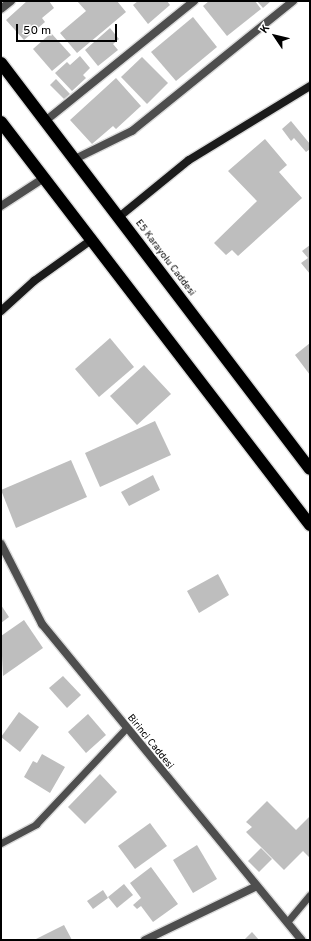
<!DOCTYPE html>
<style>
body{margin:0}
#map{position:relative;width:311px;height:941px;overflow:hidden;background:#fff;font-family:Overpass,sans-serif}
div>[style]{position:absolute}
.building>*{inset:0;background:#bebebe}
.roads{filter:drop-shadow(1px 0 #dbdbdb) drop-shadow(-1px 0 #dbdbdb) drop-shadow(0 1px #dbdbdb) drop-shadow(0 -1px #dbdbdb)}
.lane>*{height:7px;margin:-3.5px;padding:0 3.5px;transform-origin:3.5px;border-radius:3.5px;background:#4e4e4e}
.street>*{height:8px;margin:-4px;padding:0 4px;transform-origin:4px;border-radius:4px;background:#4e4e4e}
.secondary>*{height:8px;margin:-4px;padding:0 4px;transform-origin:4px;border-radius:4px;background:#1b1b1b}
.highway>*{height:12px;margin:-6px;padding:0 6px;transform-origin:6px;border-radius:6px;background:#000}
span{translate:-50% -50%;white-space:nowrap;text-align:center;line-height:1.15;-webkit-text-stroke:3.5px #fff;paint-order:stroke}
.street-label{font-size:10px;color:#000}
.frame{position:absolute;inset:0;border:2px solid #000;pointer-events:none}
.north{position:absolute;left:255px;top:16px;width:40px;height:40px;-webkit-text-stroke:3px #fff;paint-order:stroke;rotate:305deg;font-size:11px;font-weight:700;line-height:16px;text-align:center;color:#000}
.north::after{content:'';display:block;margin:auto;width:14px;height:18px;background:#000;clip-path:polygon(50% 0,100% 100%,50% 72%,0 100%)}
.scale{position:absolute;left:16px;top:24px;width:101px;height:18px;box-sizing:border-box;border:2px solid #000;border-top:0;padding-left:5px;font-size:12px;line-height:14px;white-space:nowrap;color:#000;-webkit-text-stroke:3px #fff;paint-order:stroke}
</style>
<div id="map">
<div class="building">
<div style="clip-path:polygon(27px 1px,49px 1px,54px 8px,42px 18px,45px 22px,24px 40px,6px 20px)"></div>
<div style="clip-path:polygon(77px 1px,117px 1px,126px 12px,77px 53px,60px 33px,86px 11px)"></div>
<div style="clip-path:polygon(138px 1px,167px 1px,170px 5px,148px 24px,133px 5px)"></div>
<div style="clip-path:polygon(209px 1px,255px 1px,261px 9px,227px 36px,203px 6px)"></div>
<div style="clip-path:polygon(257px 1px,271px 1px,263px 8px)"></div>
<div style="clip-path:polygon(193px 17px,217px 47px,176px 81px,151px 52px)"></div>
<div style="clip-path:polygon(110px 28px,119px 39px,113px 44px,118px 50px,98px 66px,85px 50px)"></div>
<div style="clip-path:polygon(51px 33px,71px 55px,52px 71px,33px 49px)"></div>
<div style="clip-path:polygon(80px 56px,90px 68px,83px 75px,86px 78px,72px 91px,55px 73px,67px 62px,70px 65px)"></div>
<div style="clip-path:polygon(142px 57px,168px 83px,147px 104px,121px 77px)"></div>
<div style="clip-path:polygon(116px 78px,141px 106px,116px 129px,113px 126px,92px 144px,70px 120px)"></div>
<div style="clip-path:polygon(56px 79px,70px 94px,64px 99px,50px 85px)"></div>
<div style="clip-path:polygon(291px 121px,310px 144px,310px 149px,306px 152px,294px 138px,291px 141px,282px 129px)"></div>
<div style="clip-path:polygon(265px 139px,287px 165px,279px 172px,302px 198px,238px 256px,232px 250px,226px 255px,214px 243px,257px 201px,228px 171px)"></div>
<div style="clip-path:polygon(310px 245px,310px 274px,301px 263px,308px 258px,302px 251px)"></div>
<div style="clip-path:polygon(110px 338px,134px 367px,99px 397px,75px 369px)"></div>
<div style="clip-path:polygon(310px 343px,310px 375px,295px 355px)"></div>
<div style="clip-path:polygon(144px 365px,171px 394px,137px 425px,110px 396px)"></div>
<div style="clip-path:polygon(155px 421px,171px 455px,100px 487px,85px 453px)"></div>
<div style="clip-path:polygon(71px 460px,87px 497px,16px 528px,1px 490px)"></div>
<div style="clip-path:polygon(153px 475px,160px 490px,129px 506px,121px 492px)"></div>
<div style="clip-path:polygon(218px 574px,229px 595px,199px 613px,187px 591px)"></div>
<div style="clip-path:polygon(1px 605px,9px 617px,1px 623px)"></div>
<div style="clip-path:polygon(24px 620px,43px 648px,3px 676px,1px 636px)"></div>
<div style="clip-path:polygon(63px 676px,81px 695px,67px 708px,49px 688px)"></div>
<div style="clip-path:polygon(19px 712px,39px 727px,20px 752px,1px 737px)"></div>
<div style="clip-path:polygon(88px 714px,106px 735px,86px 753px,68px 732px)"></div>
<div style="clip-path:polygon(42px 754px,65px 767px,50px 793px,24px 777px,33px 761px,37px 763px)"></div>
<div style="clip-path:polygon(100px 774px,117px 792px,85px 824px,68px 807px)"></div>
<div style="clip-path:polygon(267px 801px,296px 830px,310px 816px,310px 858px,303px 851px,284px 870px,246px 832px,252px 827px,246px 822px)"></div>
<div style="clip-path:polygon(150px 823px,167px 846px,135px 869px,118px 846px)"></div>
<div style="clip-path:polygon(197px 845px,217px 879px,193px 893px,173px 860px)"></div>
<div style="clip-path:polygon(261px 848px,272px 859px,259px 872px,248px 861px)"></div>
<div style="clip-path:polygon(151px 867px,178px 904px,153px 922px,141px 906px,137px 909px,133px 905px,141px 898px,130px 883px)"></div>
<div style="clip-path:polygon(124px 884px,133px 895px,117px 908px,108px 897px)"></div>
<div style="clip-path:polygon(103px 890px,108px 898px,93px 909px,87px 901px)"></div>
<div style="clip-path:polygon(64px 925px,72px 940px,37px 940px,36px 939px)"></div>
<div style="clip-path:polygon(252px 932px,259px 940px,244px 940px)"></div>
</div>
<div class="roads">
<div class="lane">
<div style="left:1px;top:843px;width:40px;rotate:-28deg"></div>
<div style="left:36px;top:824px;width:132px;rotate:-46.8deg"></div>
<div style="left:287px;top:922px;width:35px;rotate:-50deg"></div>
</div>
<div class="street">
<div style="left:1px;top:9px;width:13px;rotate:-39deg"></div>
<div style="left:44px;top:122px;width:193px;rotate:-38.9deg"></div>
<div style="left:75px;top:159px;width:64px;rotate:-26.2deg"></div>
<div style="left:132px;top:131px;width:207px;rotate:-38.9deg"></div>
<div style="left:1px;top:206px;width:51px;rotate:-33.1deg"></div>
<div style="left:1px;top:544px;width:90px;rotate:62.9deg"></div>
<div style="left:42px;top:624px;width:409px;rotate:50.6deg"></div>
<div style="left:145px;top:940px;width:124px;rotate:-25.7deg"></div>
</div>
<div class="secondary">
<div style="left:119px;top:217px;width:90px;rotate:-39.2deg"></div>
<div style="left:189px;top:160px;width:142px;rotate:-31.4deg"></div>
<div style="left:1px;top:311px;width:45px;rotate:-42.3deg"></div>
<div style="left:34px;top:281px;width:70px;rotate:-35.7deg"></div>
</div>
<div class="highway">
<div style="left:1px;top:63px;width:510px;rotate:52.73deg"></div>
<div style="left:1px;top:122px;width:508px;rotate:52.52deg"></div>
</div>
</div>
<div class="street-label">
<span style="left:165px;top:258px;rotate:53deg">E5 Karayolu Caddesi</span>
<span style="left:150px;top:742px;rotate:51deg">Birinci Caddesi</span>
</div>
<div class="frame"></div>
<div class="north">K</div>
<div class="scale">50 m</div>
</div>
